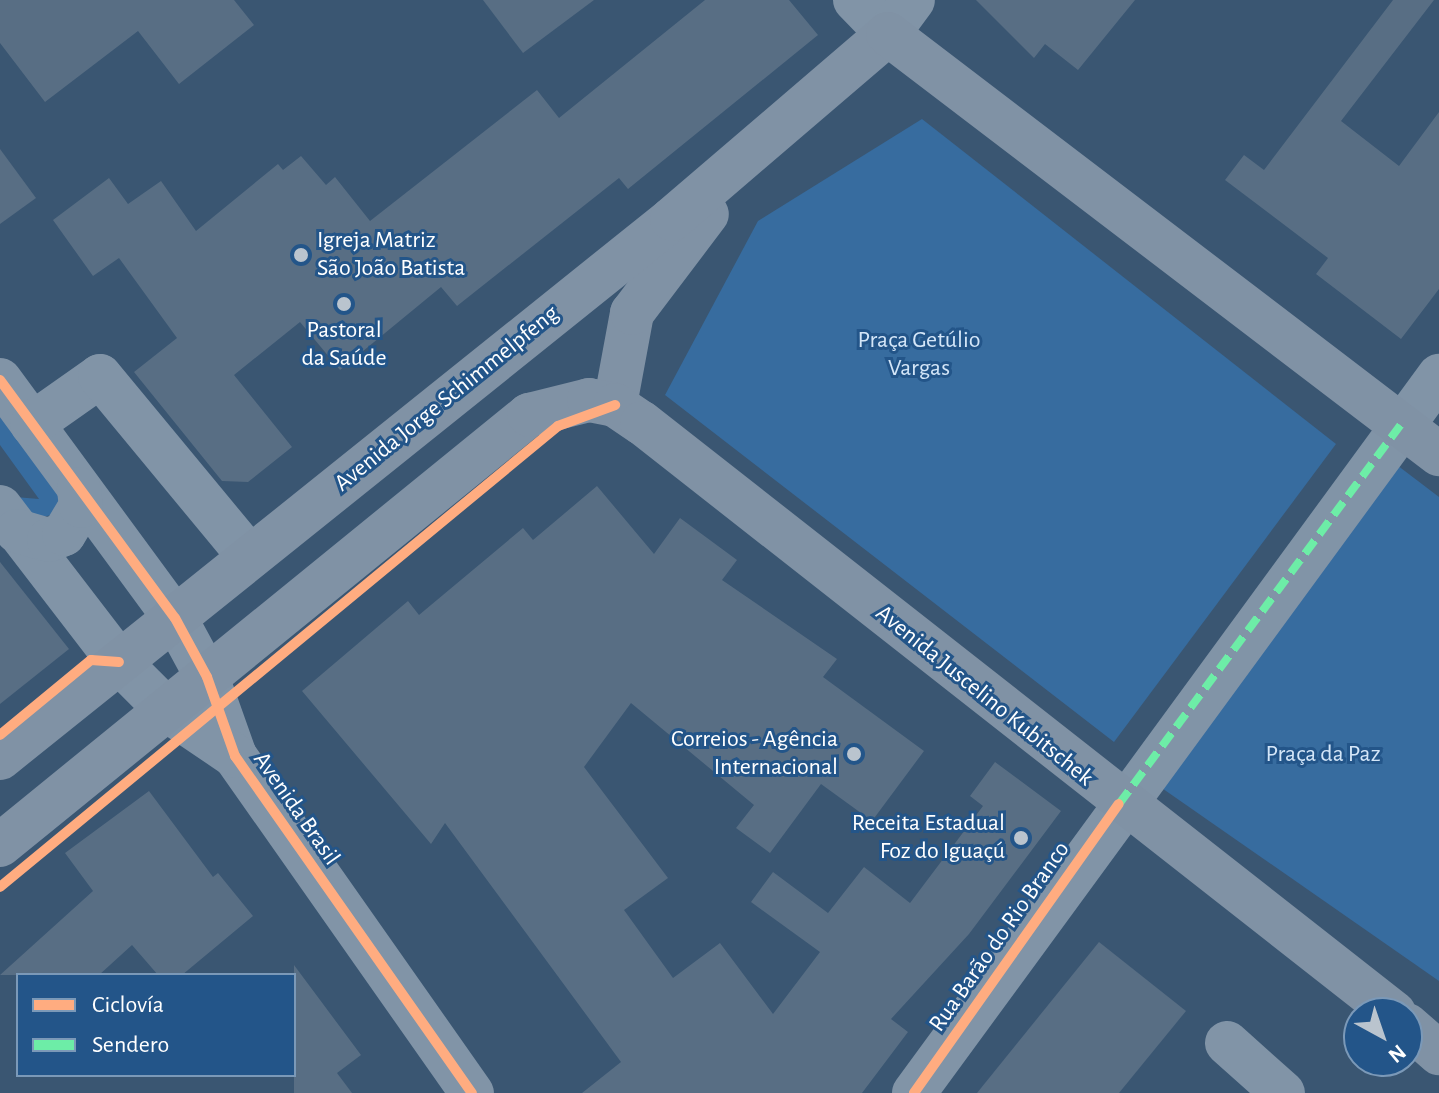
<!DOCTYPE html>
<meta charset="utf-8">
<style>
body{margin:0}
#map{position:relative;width:1439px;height:1093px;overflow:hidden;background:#3a5672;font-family:"Alegreya Sans",sans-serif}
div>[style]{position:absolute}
.green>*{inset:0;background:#376c9f}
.building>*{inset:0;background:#586e84}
.minor>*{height:44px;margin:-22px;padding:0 22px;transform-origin:22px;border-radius:22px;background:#8194a7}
.major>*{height:44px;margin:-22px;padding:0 22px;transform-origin:22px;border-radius:22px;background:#8092a5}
.quiet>*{height:8px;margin-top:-4px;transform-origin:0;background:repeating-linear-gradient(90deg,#6deda7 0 16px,transparent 0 24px)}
.cycleway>*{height:10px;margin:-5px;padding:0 5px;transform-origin:5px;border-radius:5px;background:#ffac80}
.dots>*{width:22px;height:22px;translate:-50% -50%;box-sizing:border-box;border:4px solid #235589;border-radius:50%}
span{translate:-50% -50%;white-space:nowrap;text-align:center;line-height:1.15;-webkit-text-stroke:6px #235589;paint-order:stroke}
.poi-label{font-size:24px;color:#fff}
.left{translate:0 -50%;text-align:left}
.right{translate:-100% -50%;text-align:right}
.park-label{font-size:24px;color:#d4e6f8}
.street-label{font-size:24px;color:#fff}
.legend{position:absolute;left:16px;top:973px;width:280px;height:104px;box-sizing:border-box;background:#235589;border:2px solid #7b99b8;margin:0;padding:10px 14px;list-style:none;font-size:24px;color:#fff}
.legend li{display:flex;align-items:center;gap:16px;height:40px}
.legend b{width:40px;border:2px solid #7b99b8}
.north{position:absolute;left:1343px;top:997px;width:80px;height:80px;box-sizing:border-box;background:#235589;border:2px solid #7b99b8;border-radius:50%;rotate:140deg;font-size:22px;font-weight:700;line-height:32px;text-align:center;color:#fff}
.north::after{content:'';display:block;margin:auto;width:28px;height:36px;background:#bac4ce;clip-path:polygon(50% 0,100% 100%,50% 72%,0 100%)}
</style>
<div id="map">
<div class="green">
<div style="clip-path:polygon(922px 119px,1336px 444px,1114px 742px,665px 395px,758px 221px)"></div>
<div style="clip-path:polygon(0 408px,61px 497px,52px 515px,36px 518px,15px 497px,39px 499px,0 445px)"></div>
<div style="clip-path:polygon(1393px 462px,1439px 497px,1439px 981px,1156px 784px)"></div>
</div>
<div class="building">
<div style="clip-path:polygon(0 0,234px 0,254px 25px,179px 84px,138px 31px,45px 102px,0 43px)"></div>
<div style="clip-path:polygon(483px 0,594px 0,523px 53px)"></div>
<div style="clip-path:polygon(705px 0,789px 0,818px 35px,628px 189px,619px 178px,457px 306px,441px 287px,340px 370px,300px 322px,234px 375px,292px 447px,248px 482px,222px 481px,134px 372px,177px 338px,119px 258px,93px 276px,53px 220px,109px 178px,128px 204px,161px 181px,196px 231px,278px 164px,283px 170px,301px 156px,326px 185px,335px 177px,370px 221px,537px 90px,559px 118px)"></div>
<div style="clip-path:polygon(976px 0,1135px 0,1078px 70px,1045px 44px,1034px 58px)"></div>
<div style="clip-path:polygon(1393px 0,1434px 0,1341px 121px,1399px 166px,1439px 112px,1439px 289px,1401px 339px,1316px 274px,1328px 258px,1225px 180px,1244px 155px,1264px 170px)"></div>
<div style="clip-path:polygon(0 149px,36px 198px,0 224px)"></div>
<div style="clip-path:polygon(597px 486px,654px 554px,680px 518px,737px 560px,722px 580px,837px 659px,823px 677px,924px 751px,872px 821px,821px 784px,770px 853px,736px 828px,754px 805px,631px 703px,584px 767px,668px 878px,624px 910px,673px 978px,720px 943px,773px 1014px,820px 952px,751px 902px,773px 872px,828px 913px,864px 867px,910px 903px,983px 806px,970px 796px,995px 762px,1061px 811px,969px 934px,891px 1019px,908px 1032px,862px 1093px,582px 1093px,621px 1062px,445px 823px,431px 844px,302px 691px,408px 601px,419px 615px,523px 528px,533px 540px)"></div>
<div style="clip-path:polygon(0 562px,69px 649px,0 704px)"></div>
<div style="clip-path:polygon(149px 791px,213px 877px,218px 873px,253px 916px,182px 975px,158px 975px,132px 945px,99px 975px,0 975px,93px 891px,65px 853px)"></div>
<div style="clip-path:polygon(1099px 942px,1186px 1011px,1119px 1093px,977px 1093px)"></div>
<div style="clip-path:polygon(294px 965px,361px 1055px,337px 1073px,352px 1093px,294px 1093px)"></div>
</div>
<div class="minor">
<div style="left:855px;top:0;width:47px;rotate:45.9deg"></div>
<div style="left:888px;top:34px;width:42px;rotate:-53.7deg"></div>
<div style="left:0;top:380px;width:295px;rotate:53.7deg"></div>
<div style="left:175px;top:618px;width:67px;rotate:61.5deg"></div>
<div style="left:207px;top:677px;width:84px;rotate:70.5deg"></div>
<div style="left:235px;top:756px;width:412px;rotate:54.9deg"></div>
<div style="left:32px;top:424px;width:83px;rotate:-35.2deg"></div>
<div style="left:100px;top:376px;width:235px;rotate:50.4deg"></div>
<div style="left:0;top:507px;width:195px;rotate:52.5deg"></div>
<div style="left:119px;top:662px;width:68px;rotate:45deg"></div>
<div style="left:167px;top:710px;width:82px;rotate:34.1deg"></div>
<div style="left:17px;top:531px;width:33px;rotate:16deg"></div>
<div style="left:49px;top:540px;width:16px;rotate:-22deg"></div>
<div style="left:64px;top:534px;width:33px;rotate:-59deg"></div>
<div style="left:81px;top:506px;width:17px;rotate:-97deg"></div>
<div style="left:1227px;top:1043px;width:75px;rotate:41.8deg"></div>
<div style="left:914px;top:1093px;width:889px;rotate:-53.79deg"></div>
</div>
<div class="major">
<div style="left:615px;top:405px;width:94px;rotate:-79.5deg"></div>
<div style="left:632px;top:313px;width:124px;rotate:-52.9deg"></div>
<div style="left:0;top:758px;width:861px;rotate:-38.73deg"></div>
<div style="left:672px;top:219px;width:284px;rotate:-40.6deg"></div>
<div style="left:888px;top:34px;width:693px;rotate:37.32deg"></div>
<div style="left:0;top:845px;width:682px;rotate:-39.11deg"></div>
<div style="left:529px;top:415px;width:62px;rotate:-14deg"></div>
<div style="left:589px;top:400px;width:26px;rotate:11deg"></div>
<div style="left:615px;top:405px;width:32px;rotate:34deg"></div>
<div style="left:642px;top:423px;width:956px;rotate:38.12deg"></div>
<div style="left:1407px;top:1025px;width:43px;rotate:41.2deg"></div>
</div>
<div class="quiet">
<div style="left:1119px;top:804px;width:472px;rotate:-53.4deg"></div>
</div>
<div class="cycleway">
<div style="left:0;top:380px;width:295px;rotate:53.7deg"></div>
<div style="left:175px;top:618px;width:67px;rotate:61.5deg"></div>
<div style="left:207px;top:677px;width:84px;rotate:70.5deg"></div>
<div style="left:235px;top:756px;width:412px;rotate:54.9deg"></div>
<div style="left:0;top:735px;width:118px;rotate:-39.5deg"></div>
<div style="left:91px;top:660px;width:28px;rotate:4deg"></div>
<div style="left:0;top:887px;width:724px;rotate:-39.56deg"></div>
<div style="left:558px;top:426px;width:61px;rotate:-20.2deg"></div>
<div style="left:914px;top:1093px;width:354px;rotate:-54.7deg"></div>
</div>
<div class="dots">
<div style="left:301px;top:255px;background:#bac4ce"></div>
<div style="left:344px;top:304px;background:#bac4ce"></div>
<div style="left:854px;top:754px;background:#bac4ce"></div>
<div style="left:1021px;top:838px;background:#bac4ce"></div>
</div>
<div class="poi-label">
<span class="left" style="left:317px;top:255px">Igreja Matriz<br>São João Batista</span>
<span style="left:344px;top:345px">Pastoral<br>da Saúde</span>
<span class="right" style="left:838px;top:754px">Correios - Agência<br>Internacional</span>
<span class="right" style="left:1005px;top:838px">Receita Estadual<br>Foz do Iguaçú</span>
</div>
<div class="park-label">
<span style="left:919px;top:355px">Praça Getúlio<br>Vargas</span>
<span style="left:1323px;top:755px">Praça da Paz</span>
</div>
<div class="street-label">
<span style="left:447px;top:399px;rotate:-39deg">Avenida Jorge Schimmelpfeng</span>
<span style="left:984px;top:696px;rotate:39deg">Avenida Juscelino Kubitschek</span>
<span style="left:296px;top:809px;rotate:55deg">Avenida Brasil</span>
<span style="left:1000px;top:937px;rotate:-55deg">Rua Barão do Rio Branco</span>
</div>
<ul class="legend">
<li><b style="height:10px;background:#ffac80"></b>Ciclovía</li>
<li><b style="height:10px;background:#6deda7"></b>Sendero</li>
</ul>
<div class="north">N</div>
</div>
